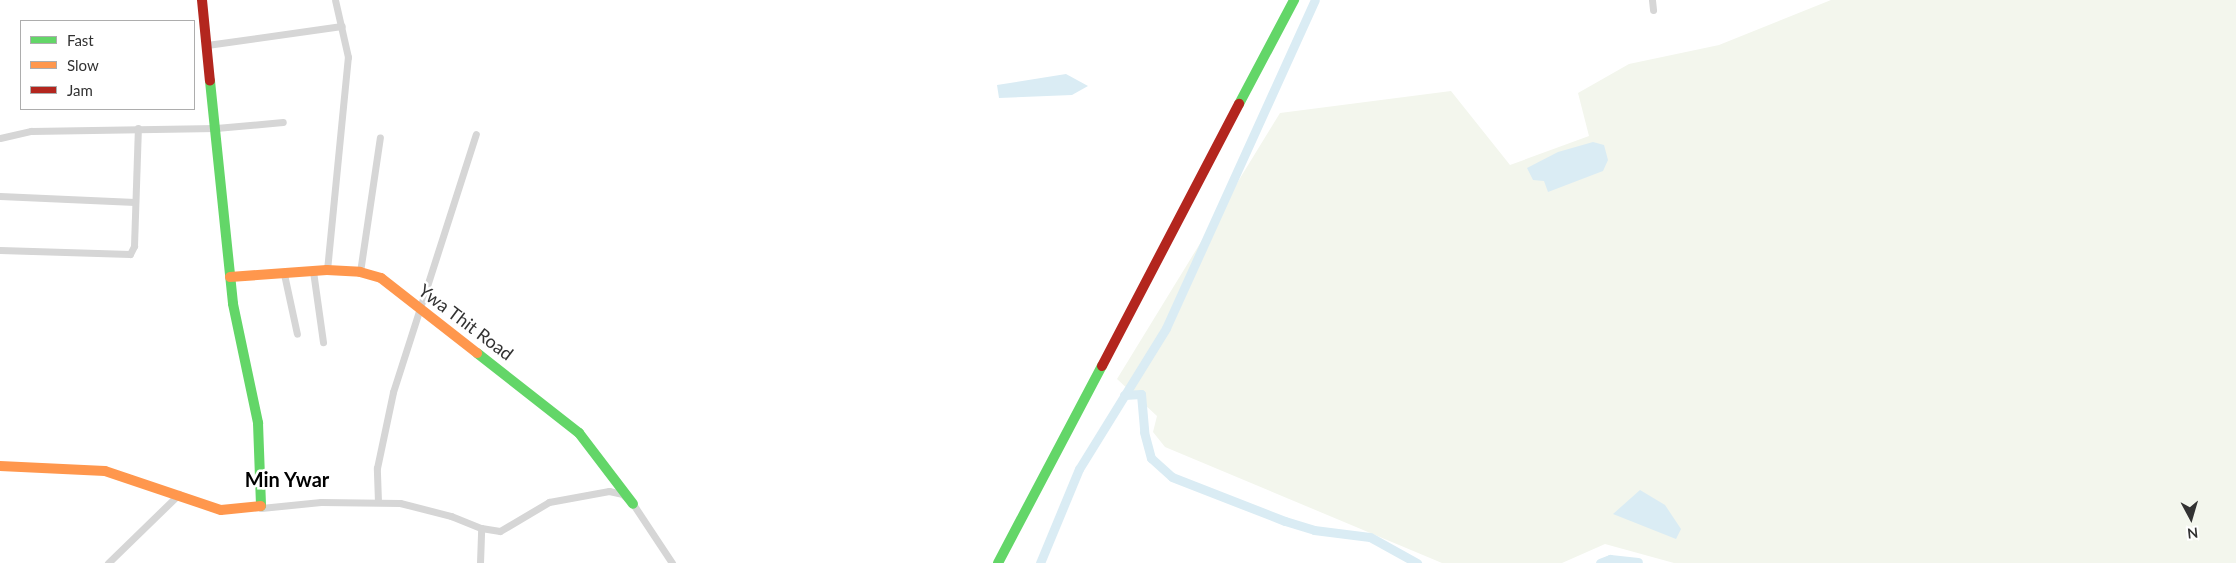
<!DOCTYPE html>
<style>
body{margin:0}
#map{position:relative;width:2236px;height:563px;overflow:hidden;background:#fff;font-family:Lato,sans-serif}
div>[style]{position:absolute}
.green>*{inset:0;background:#f3f6ed}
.water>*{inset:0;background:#daecf4}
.canal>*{height:9px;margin:-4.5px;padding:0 4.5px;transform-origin:4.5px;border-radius:4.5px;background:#daecf4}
.street>*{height:7px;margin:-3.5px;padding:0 3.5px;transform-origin:3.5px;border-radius:3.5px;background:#d6d6d6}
.fast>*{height:10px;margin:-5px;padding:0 5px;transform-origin:5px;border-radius:5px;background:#63d668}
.slow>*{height:10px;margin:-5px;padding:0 5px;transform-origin:5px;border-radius:5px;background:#ff974d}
.jam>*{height:10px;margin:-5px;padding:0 5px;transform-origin:5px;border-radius:5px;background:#b3261e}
span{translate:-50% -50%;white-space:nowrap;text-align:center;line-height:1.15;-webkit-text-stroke:5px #fff;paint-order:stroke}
.street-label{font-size:18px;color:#323232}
.quarter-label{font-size:20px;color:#000;font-weight:700}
.legend{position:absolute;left:20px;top:20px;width:175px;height:90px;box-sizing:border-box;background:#fff;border:1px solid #adadad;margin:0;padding:6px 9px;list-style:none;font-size:15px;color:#323232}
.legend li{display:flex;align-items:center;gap:10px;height:25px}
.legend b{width:25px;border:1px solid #adadad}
.north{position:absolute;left:2166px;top:493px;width:50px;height:50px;-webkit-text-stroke:4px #fff;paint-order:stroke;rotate:174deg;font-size:14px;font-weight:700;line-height:20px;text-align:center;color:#323232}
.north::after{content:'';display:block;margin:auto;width:18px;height:22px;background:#323232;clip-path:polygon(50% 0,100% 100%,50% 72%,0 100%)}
</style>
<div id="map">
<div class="green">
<div style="clip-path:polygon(1831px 0,2236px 0,2236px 563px,1674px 563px,1605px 544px,1562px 563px,1442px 563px,1165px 447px,1153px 432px,1157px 416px,1117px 379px,1280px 113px,1451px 91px,1510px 165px,1589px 136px,1578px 93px,1629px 64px,1719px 45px)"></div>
</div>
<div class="water">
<div style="clip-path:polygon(1066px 74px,1088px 86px,1072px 95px,999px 98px,997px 85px)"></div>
<div style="clip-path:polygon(1593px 142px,1604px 145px,1608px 160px,1603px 171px,1548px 192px,1544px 181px,1533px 180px,1527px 168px,1558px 152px)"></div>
<div style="clip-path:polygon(1640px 490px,1665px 505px,1681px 529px,1676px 539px,1613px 514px)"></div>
</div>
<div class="canal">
<div style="left:1124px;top:395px;width:17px;rotate:-3deg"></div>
<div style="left:1141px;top:394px;width:38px;rotate:85deg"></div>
<div style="left:1144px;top:432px;width:27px;rotate:75deg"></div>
<div style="left:1151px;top:458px;width:28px;rotate:42deg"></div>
<div style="left:1172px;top:477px;width:121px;rotate:21.3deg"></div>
<div style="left:1285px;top:521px;width:30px;rotate:17deg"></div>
<div style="left:1314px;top:530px;width:56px;rotate:7.1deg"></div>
<div style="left:1370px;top:537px;width:54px;rotate:29deg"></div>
<div style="left:1040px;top:563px;width:102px;rotate:-67.5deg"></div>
<div style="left:1079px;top:469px;width:166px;rotate:-58.3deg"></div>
<div style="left:1166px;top:328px;width:360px;rotate:-65.6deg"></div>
<div style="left:1600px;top:563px;width:11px;rotate:-22deg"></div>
<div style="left:1610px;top:559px;width:28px;rotate:6deg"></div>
</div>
<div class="street">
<div style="left:1652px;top:0;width:10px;rotate:84deg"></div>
<div style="left:207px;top:45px;width:136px;rotate:-8deg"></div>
<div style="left:0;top:138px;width:32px;rotate:-13deg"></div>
<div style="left:31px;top:131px;width:185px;rotate:-0.9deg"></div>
<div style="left:216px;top:128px;width:67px;rotate:-5.1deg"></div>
<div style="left:0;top:196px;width:135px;rotate:2.5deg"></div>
<div style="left:0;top:250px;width:130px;rotate:1.8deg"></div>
<div style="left:130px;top:254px;width:9px;rotate:-63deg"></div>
<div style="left:134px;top:246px;width:118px;rotate:-88.1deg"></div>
<div style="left:327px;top:270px;width:214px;rotate:-84.4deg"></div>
<div style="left:348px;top:57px;width:58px;rotate:-102.8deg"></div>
<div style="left:313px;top:271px;width:72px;rotate:82deg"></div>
<div style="left:360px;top:272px;width:136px;rotate:-81.6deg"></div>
<div style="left:284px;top:274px;width:61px;rotate:77.8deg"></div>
<div style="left:378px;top:502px;width:34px;rotate:-92deg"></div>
<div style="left:377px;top:468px;width:78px;rotate:-78.1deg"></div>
<div style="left:393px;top:392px;width:271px;rotate:-72.2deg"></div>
<div style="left:261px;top:508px;width:60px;rotate:-5.7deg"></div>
<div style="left:321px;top:502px;width:79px;rotate:0.7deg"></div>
<div style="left:400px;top:503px;width:53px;rotate:14.3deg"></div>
<div style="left:451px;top:516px;width:32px;rotate:22deg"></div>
<div style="left:481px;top:528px;width:19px;rotate:9deg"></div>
<div style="left:500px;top:531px;width:57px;rotate:-30.6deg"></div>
<div style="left:549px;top:502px;width:61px;rotate:-10.4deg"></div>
<div style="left:609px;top:491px;width:13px;rotate:13deg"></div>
<div style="left:622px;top:494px;width:15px;rotate:42deg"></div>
<div style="left:633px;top:504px;width:71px;rotate:56.5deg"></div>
<div style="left:108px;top:563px;width:99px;rotate:-44.2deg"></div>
<div style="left:480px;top:563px;width:35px;rotate:-88deg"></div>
</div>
<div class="fast">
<div style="left:210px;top:81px;width:224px;rotate:84.1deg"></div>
<div style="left:233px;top:304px;width:122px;rotate:78.1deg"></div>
<div style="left:258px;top:423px;width:83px;rotate:87.9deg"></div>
<div style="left:1239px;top:104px;width:118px;rotate:-62.1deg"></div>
<div style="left:477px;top:353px;width:130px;rotate:38.1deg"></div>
<div style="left:579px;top:433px;width:89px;rotate:52.7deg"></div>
<div style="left:998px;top:563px;width:223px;rotate:-62.2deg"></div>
</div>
<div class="slow">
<div style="left:230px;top:277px;width:97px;rotate:-4.1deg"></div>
<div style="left:327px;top:270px;width:33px;rotate:3deg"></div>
<div style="left:360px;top:272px;width:22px;rotate:16deg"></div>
<div style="left:381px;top:278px;width:122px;rotate:38deg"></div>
<div style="left:0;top:466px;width:105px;rotate:2.7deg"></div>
<div style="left:105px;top:471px;width:122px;rotate:18.6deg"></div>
<div style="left:221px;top:510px;width:40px;rotate:-5.7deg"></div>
</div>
<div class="jam">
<div style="left:202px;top:0;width:81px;rotate:84.4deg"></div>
<div style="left:1102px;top:366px;width:296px;rotate:-62.4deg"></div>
</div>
<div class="street-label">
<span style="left:466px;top:322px;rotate:37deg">Ywa Thit Road</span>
</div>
<div class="quarter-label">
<span style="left:287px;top:479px">Min Ywar</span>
</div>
<ul class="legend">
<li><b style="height:6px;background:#63d668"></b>Fast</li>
<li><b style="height:6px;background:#ff974d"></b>Slow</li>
<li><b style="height:6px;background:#b3261e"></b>Jam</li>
</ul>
<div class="north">N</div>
</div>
